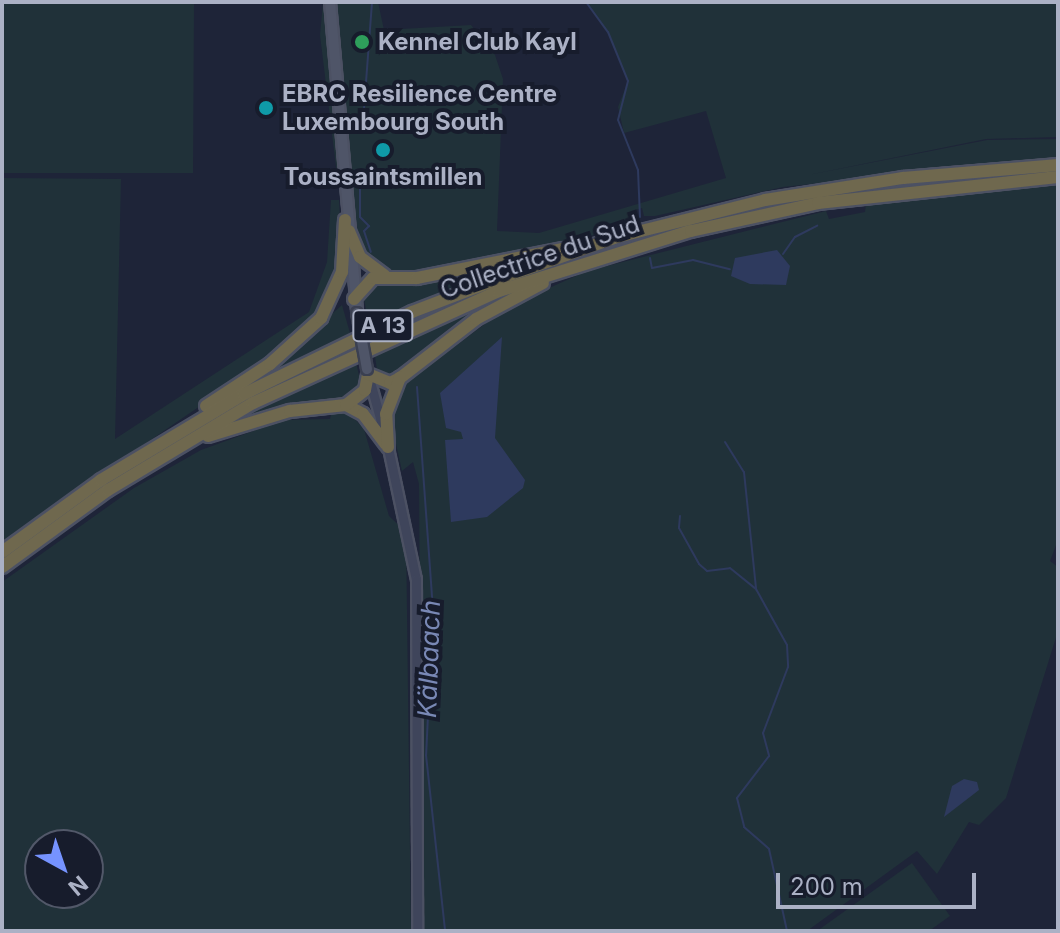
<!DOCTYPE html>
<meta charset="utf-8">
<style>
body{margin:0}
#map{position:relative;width:1060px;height:933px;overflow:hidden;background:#1e2438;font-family:Inter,sans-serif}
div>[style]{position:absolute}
.green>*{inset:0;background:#203139}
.water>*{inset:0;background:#2e3a5e}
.stream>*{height:2px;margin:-1px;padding:0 1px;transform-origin:1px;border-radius:1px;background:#2e3a5e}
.roads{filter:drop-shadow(2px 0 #4c5163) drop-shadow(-2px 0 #4c5163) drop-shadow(0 2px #4c5163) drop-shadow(0 -2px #4c5163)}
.secondary>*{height:9px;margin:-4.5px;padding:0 4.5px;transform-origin:4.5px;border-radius:4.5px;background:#3f455b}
.primary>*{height:10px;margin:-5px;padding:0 5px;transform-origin:5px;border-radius:5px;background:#4f5568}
.motorway>*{height:12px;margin:-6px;padding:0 6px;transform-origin:6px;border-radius:6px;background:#6f684e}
.bridges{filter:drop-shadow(2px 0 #3b4051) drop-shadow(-2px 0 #3b4051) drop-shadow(0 2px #3b4051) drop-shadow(0 -2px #3b4051)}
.primary-bridge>*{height:10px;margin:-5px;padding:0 5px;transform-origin:5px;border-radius:5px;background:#4f5568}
.dots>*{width:22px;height:22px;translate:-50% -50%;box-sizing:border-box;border:4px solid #171c2c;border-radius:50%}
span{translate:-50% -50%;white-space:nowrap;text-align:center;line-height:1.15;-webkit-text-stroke:8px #171c2c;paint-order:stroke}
.shield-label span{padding:2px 6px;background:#171c2c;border:2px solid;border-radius:6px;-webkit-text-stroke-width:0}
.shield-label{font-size:22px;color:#abb1c5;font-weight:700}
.poi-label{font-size:24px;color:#abb1c5;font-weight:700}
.left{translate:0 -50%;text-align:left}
.street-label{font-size:24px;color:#abb1c5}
.water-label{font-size:26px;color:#7988b5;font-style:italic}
.frame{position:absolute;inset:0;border:4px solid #abb1c5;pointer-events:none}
.north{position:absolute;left:24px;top:829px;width:80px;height:80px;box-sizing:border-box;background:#171c2c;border:2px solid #525869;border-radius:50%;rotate:140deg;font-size:22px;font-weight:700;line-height:32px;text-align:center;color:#abb1c5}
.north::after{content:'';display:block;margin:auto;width:28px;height:36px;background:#7693ff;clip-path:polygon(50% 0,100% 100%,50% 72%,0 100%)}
.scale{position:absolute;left:776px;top:873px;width:200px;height:36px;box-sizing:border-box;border:4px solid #abb1c5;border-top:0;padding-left:10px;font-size:24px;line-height:28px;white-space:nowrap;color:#abb1c5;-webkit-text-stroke:6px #171c2c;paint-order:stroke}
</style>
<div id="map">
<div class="green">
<div style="clip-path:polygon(2px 2px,194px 2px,193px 173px,2px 173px)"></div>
<div style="clip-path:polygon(323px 2px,378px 2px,384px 30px,471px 25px,495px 55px,503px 79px,497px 231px,539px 233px,726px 178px,706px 111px,624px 133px,618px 107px,628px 81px,608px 32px,586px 2px,1058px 2px,1058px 137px,986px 139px,808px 175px,987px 140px,1058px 139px,1058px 158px,783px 187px,655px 216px,644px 216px,642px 208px,632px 211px,633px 224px,562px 244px,419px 273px,385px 270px,356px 241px,342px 175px,337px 175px,320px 35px)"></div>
<div style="clip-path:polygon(2px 178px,121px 179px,115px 439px,309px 312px,327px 262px,331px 200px,339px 200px,340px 218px,336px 281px,313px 321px,254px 369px,2px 542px)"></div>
<div style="clip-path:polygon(1058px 184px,1058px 540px,1050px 561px,1058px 567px,1058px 631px,1006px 798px,979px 825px,969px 822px,937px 874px,917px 851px,807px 931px,422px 931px,419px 484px,413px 462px,402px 471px,390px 417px,403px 385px,509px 306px,587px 271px,826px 211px,829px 219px,865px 212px,866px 202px)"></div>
<div style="clip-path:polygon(477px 271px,480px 278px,369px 325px,363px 294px,379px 281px)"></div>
<div style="clip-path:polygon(493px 300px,397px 376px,385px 378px,377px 370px,374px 350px)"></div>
<div style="clip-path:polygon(342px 305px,350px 333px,279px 368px,277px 363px)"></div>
<div style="clip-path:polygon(355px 358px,361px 384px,350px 399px,245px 415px)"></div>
<div style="clip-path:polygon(evenodd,332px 411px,351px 415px,364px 429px,389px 516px,406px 532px,411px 931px,2px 931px,2px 582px,134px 488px,201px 450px,283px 420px,330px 419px,332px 411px,40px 845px,88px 845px,88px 893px,40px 893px,40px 845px)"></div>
<div style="clip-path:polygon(912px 863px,950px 916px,929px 931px,817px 931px)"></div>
</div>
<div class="water">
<div style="clip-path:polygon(777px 250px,790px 266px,786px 285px,750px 284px,731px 276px,735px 258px)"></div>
<div style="clip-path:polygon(502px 337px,495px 438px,525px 480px,523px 488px,487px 517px,451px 522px,445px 440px,463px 439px,461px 432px,446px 428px,440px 393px)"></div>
<div style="clip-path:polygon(964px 779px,977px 782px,979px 790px,944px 817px,952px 786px)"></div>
</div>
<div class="stream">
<div style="left:586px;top:2px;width:37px;rotate:54deg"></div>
<div style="left:608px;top:32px;width:53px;rotate:67.8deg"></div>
<div style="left:628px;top:81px;width:40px;rotate:104.4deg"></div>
<div style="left:618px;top:120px;width:54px;rotate:68.2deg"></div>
<div style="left:638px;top:170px;width:47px;rotate:87.6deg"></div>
<div style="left:363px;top:122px;width:120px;rotate:-85.7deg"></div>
<div style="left:360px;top:176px;width:41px;rotate:90deg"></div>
<div style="left:360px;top:217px;width:13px;rotate:45deg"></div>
<div style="left:369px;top:226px;width:7px;rotate:135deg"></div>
<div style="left:364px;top:231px;width:22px;rotate:72deg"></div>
<div style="left:783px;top:254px;width:21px;rotate:-55deg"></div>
<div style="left:795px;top:237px;width:25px;rotate:-27deg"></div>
<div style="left:650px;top:258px;width:10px;rotate:79deg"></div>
<div style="left:652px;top:268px;width:42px;rotate:-11deg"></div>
<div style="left:693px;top:260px;width:38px;rotate:14deg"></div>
<div style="left:417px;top:387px;width:223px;rotate:85.9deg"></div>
<div style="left:433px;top:609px;width:146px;rotate:92.7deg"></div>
<div style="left:426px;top:755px;width:177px;rotate:83.8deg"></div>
<div style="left:725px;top:442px;width:36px;rotate:58deg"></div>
<div style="left:744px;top:472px;width:118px;rotate:84.1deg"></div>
<div style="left:756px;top:589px;width:64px;rotate:61deg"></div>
<div style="left:787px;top:645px;width:22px;rotate:87deg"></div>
<div style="left:788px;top:667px;width:71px;rotate:110.7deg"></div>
<div style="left:763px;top:733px;width:24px;rotate:75deg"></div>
<div style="left:769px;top:756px;width:53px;rotate:127.3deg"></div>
<div style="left:737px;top:798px;width:30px;rotate:76deg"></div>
<div style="left:744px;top:827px;width:33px;rotate:41deg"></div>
<div style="left:769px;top:849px;width:84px;rotate:77.6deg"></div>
<div style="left:680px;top:516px;width:12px;rotate:95deg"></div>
<div style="left:679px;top:528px;width:41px;rotate:60.9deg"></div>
<div style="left:699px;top:564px;width:11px;rotate:41deg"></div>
<div style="left:707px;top:571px;width:23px;rotate:-7deg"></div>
<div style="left:730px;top:568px;width:32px;rotate:39deg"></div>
</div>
<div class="roads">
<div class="secondary">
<div style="left:369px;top:378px;width:53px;rotate:74.6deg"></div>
<div style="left:387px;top:443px;width:139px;rotate:78deg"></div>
<div style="left:416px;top:579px;width:352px;rotate:89.8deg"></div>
</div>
<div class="primary">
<div style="left:330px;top:2px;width:312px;rotate:85deg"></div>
</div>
<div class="motorway">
<div style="left:349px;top:231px;width:28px;rotate:67deg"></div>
<div style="left:360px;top:257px;width:31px;rotate:37deg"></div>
<div style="left:354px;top:299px;width:28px;rotate:-48deg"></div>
<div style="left:373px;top:278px;width:44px"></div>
<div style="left:417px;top:278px;width:148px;rotate:-11.3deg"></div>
<div style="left:346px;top:405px;width:19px;rotate:28deg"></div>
<div style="left:363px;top:414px;width:38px;rotate:53deg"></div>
<div style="left:206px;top:406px;width:77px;rotate:-33.3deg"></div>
<div style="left:270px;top:364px;width:69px;rotate:-42deg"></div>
<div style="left:321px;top:318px;width:51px;rotate:-65.5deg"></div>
<div style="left:342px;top:272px;width:52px;rotate:-86.7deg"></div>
<div style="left:208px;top:436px;width:86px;rotate:-17deg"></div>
<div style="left:290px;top:411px;width:56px;rotate:-6.1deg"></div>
<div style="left:346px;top:405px;width:24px;rotate:-38deg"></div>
<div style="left:365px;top:390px;width:16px;rotate:-79deg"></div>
<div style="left:368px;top:374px;width:24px;rotate:22deg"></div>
<div style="left:390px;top:383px;width:11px;rotate:-27deg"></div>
<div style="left:400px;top:378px;width:96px;rotate:-37.8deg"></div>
<div style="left:476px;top:319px;width:76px;rotate:-28.2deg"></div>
<div style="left:388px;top:447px;width:33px;rotate:-93deg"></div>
<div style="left:386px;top:414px;width:39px;rotate:-69deg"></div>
<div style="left:2px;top:552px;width:122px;rotate:-36deg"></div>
<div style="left:101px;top:480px;width:167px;rotate:-31deg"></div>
<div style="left:244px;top:394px;width:187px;rotate:-26deg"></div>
<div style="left:412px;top:312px;width:87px;rotate:-20.9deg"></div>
<div style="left:493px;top:281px;width:132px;rotate:-19.5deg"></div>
<div style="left:617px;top:237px;width:153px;rotate:-14deg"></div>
<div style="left:765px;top:200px;width:140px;rotate:-9.1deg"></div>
<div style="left:903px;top:178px;width:156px;rotate:-4.8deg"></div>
<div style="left:2px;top:567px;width:131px;rotate:-36deg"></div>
<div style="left:108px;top:490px;width:169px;rotate:-31deg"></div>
<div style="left:253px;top:403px;width:270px;rotate:-24.5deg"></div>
<div style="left:499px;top:291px;width:201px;rotate:-17.4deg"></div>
<div style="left:691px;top:231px;width:130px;rotate:-12.4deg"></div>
<div style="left:818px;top:203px;width:241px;rotate:-6.2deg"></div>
</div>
</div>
<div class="bridges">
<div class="primary-bridge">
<div style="left:357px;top:313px;width:57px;rotate:79.9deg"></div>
</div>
</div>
<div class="dots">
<div style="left:362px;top:42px;background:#2e9e5b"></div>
<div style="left:266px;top:108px;background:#0f9aa8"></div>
<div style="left:383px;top:150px;background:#0f9aa8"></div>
</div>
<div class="shield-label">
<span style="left:383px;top:326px">A 13</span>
</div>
<div class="poi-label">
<span class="left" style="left:378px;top:42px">Kennel Club Kayl</span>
<span class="left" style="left:282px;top:108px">EBRC Resilience Centre<br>Luxembourg South</span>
<span style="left:383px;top:177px">Toussaintsmillen</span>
</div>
<div class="street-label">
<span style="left:540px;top:257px;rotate:-19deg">Collectrice du Sud</span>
</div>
<div class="water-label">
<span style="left:429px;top:659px;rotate:-88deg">Kälbaach</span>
</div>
<div class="frame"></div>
<div class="north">N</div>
<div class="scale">200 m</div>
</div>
